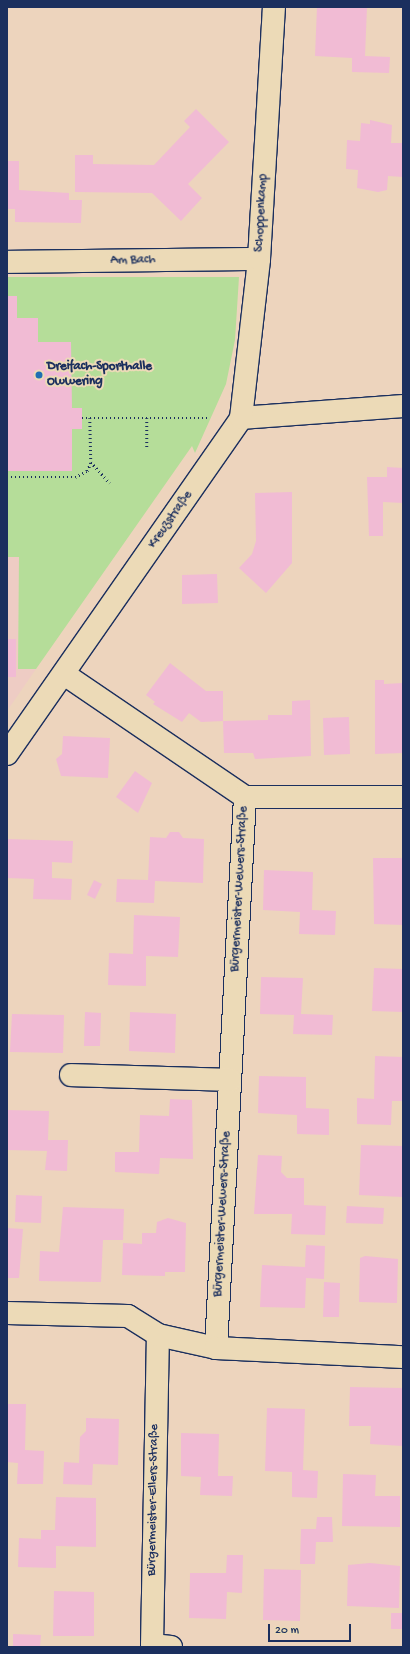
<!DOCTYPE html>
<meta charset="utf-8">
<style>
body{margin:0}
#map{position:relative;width:410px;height:1654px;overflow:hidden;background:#edd4bd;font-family:"Gochi Hand",sans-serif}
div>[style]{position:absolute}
.built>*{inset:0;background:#eeccc4}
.green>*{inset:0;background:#b5dd99}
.building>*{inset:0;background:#f1bbd4}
.path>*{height:2.5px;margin-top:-1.25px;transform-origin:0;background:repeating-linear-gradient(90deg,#1b2f5e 0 1px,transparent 0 4px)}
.roads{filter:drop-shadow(1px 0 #1b2f5e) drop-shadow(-1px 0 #1b2f5e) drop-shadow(0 1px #1b2f5e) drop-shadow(0 -1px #1b2f5e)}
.minor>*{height:22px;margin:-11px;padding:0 11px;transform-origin:11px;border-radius:11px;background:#ecdab7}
.dots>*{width:11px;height:11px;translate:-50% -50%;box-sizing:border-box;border:2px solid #ecdab7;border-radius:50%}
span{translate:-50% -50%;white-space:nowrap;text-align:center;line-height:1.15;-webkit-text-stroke:4px #ecdab7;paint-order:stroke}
.street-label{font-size:13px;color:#1b2f5e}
.poi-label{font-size:13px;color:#1b2f5e;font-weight:700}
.left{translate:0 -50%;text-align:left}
.frame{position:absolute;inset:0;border:8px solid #1b2f5e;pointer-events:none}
.scale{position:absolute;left:268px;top:1624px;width:83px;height:18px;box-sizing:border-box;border:2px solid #1b2f5e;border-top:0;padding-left:5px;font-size:12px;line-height:14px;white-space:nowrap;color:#1b2f5e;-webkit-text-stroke:3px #ecdab7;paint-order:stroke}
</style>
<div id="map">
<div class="built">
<div style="clip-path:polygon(7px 557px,19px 557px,18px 669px,36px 669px,7px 711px)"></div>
</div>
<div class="green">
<div style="clip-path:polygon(7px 277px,239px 277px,235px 340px,226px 384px,195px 453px,192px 446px,36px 669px,18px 669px,19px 557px,7px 557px)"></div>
</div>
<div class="building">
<div style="clip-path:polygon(317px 7px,367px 7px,365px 56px,390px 57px,389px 73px,352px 72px,352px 58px,315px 56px)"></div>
<div style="clip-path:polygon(196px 109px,229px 142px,188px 184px,202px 198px,181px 221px,152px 193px,75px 192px,75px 155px,93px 155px,93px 164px,154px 165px,190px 127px,184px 121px)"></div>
<div style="clip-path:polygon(370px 120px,392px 125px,391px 143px,403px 143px,403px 177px,388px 176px,387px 190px,378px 192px,357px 188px,358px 170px,346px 169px,347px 140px,360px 141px,361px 123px,370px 124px)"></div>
<div style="clip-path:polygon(7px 161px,19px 161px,19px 190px,69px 193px,69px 200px,82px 200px,81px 223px,15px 222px,15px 209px,7px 209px)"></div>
<div style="clip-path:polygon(7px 296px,17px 296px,17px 318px,38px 318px,38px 342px,71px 342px,72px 408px,82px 408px,82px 429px,72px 429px,72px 471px,7px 471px)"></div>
<div style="clip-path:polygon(387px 467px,403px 468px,403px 503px,383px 502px,383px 536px,369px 536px,367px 477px,387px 477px)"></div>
<div style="clip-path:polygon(292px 492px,292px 563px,266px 593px,239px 568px,252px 554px,256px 541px,255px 493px)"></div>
<div style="clip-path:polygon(217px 574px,218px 603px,182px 604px,182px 575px)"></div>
<div style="clip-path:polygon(7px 639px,16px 639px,16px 677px,7px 677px)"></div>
<div style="clip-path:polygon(170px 663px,206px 691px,223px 691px,223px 721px,268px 720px,268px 715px,292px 715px,292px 701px,310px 700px,311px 756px,255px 759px,253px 753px,224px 753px,223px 721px,201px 722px,189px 713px,182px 722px,153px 704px,155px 702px,146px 695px)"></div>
<div style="clip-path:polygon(375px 680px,384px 680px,384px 684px,403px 683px,403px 753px,375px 754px)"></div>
<div style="clip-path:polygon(349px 717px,350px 754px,324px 755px,323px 718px)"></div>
<div style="clip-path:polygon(63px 736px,110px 738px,108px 778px,61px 776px,56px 759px,62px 754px)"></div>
<div style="clip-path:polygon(135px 771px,152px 783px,138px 813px,116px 797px)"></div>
<div style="clip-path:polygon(170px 832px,179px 832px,183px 838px,204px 839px,203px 883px,155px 881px,154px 903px,116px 902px,117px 879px,148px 880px,150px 837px,166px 838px)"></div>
<div style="clip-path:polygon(7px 839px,73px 841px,72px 863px,52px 862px,52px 878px,72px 879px,71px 900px,33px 899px,34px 879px,7px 878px)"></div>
<div style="clip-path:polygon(373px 858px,403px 858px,403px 925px,374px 924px)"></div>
<div style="clip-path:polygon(264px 870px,313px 872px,312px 910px,336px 911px,335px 935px,299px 934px,300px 912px,263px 910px)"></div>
<div style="clip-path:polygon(94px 880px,102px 884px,95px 899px,87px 895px)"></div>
<div style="clip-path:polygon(134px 915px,180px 917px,178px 957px,146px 956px,146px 986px,108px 985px,109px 953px,133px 954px)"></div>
<div style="clip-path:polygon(374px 968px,403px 969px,403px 1012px,372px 1011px)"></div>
<div style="clip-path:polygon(261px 977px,303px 978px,301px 1014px,333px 1015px,332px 1035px,293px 1034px,294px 1015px,260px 1014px)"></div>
<div style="clip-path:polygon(85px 1012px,101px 1013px,100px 1046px,84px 1046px)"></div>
<div style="clip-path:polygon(130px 1012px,176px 1014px,175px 1053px,129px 1051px)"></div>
<div style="clip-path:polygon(12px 1014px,64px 1015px,63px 1053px,10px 1052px)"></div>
<div style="clip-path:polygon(375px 1056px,403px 1057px,403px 1101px,392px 1101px,391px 1125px,357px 1124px,357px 1098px,374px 1099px)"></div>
<div style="clip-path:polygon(259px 1076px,306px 1077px,306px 1108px,329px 1109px,329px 1135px,297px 1134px,297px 1115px,258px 1113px)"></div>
<div style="clip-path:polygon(170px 1099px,192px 1100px,193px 1159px,160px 1158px,159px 1174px,115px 1172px,115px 1152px,139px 1152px,140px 1115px,169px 1116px)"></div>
<div style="clip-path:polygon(7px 1110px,49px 1111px,48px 1140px,68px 1140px,67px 1171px,45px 1170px,47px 1151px,7px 1150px)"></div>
<div style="clip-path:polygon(361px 1145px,403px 1146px,403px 1197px,359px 1195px)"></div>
<div style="clip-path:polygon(258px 1155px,282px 1156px,281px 1172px,287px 1178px,304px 1178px,304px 1205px,326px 1206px,325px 1235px,291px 1234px,292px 1214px,254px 1214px)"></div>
<div style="clip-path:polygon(16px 1195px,42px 1196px,41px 1223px,15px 1222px)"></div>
<div style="clip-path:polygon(347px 1206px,384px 1208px,383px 1224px,346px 1223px)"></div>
<div style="clip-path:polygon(63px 1207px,124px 1209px,123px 1240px,103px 1240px,101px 1282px,39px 1281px,40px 1251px,59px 1252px)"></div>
<div style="clip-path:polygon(168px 1218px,186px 1223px,185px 1272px,165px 1272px,165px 1276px,122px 1275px,123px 1243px,142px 1244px,142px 1233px,156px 1233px,157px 1222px)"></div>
<div style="clip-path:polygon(7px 1228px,23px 1229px,19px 1278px,7px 1278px)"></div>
<div style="clip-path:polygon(306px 1245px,325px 1246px,324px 1279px,306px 1278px,305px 1308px,260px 1307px,262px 1265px,305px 1267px)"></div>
<div style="clip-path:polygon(365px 1256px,398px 1259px,397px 1303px,359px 1302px,360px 1258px)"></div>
<div style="clip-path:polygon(324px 1282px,340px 1283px,339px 1317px,323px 1317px)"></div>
<div style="clip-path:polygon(350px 1387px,403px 1388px,403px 1446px,370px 1444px,371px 1426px,349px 1426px)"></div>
<div style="clip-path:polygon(7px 1404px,26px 1404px,25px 1450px,44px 1451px,43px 1484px,17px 1484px,18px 1463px,7px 1462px)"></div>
<div style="clip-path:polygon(267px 1408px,305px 1409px,303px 1470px,318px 1471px,317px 1498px,292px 1497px,292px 1472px,265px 1471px)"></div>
<div style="clip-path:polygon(86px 1418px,119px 1419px,118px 1465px,93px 1464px,92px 1485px,63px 1484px,64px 1462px,79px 1463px,80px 1437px,86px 1431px)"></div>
<div style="clip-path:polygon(181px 1433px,219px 1434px,218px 1476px,233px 1476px,232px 1496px,200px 1495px,201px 1477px,181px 1476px)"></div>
<div style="clip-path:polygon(343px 1474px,376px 1475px,375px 1496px,400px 1496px,400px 1527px,342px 1526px)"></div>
<div style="clip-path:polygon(56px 1497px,96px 1498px,96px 1547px,56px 1546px,56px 1568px,18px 1567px,19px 1538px,41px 1539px,41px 1530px,55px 1530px)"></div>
<div style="clip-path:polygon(317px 1517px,332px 1517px,333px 1542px,316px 1542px,315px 1564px,300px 1564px,301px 1529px,316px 1529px)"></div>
<div style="clip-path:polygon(227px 1555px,243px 1555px,242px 1593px,227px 1592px,226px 1619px,189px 1618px,190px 1573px,226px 1573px)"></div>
<div style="clip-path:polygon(370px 1563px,400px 1566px,399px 1608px,347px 1606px,348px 1565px)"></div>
<div style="clip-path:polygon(264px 1569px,301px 1570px,300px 1621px,263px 1620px)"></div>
<div style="clip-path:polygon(54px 1591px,94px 1592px,94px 1636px,53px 1636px)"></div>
<div style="clip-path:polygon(391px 1613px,403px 1613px,403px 1629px,391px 1629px)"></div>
<div style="clip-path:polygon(13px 1634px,41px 1635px,40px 1647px,13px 1647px)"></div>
</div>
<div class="path">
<div style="left:82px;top:418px;width:128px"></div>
<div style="left:90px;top:418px;width:44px;rotate:88.7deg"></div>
<div style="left:91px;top:462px;width:28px;rotate:48deg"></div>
<div style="left:147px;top:418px;width:31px;rotate:90deg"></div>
<div style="left:7px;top:477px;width:68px"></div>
<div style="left:75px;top:477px;width:13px;rotate:-27deg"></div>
<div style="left:87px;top:471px;width:10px;rotate:-66deg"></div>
</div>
<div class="roads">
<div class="minor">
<div style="left:7px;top:262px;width:252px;rotate:-0.7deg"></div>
<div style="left:241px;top:418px;width:162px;rotate:-4.2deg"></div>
<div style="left:64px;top:674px;width:219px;rotate:34.2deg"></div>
<div style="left:245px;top:797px;width:552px;rotate:93.01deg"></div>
<div style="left:7px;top:754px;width:409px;rotate:-55.1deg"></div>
<div style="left:241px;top:418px;width:160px;rotate:-83.5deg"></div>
<div style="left:259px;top:259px;width:252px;rotate:-86.6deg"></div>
<div style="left:245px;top:797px;width:158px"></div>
<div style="left:71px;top:1075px;width:159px;rotate:1.8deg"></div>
<div style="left:7px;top:1313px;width:121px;rotate:1.4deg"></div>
<div style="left:128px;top:1316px;width:36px;rotate:32deg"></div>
<div style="left:171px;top:1647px;width:19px;rotate:-174deg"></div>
<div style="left:152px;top:1645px;width:310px;rotate:-88.9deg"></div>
<div style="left:158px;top:1335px;width:59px;rotate:12.6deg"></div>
<div style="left:216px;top:1348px;width:187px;rotate:2.8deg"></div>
</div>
</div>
<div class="dots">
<div style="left:39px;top:375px;background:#1f6fb2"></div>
</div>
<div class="street-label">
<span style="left:262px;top:213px;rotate:-87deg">Schoppenkamp</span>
<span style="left:133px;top:261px;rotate:-1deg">Am Bach</span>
<span style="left:171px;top:520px;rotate:-55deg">Kreuzstraße</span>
<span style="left:240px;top:889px;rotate:-87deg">Bürgermeister-Wewers-Straße</span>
<span style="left:223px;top:1214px;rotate:-87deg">Bürgermeister-Wewers-Straße</span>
<span style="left:154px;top:1500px;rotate:-89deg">Bürgermeister-Ellers-Straße</span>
</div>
<div class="poi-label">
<span class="left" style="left:47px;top:375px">Dreifach-Sporthalle<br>Owwering</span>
</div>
<div class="frame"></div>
<div class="scale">20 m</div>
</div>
